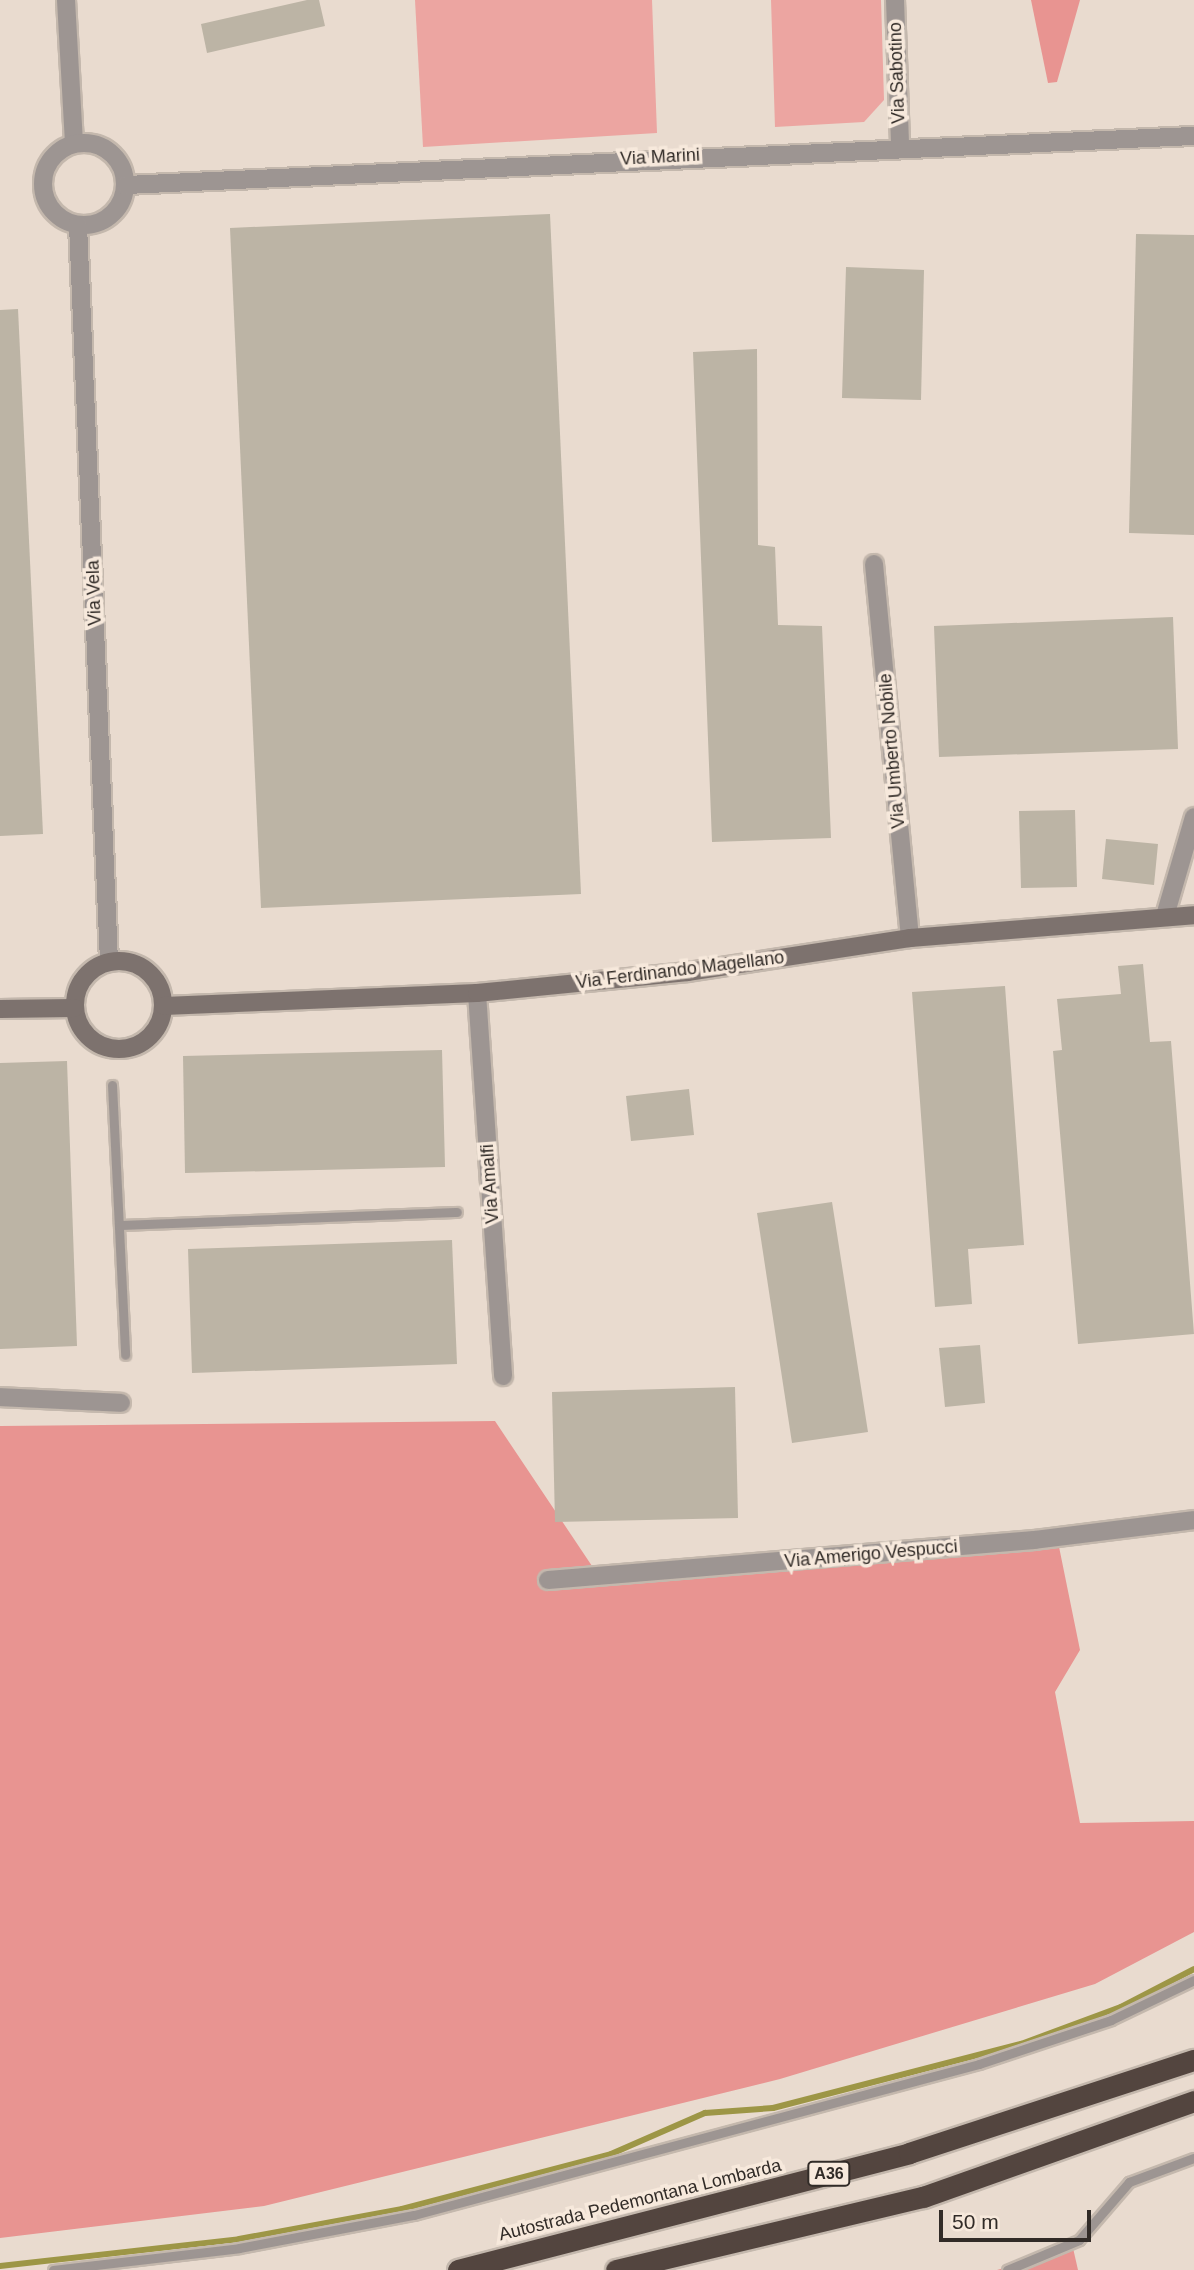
<!DOCTYPE html>
<style>
body{margin:0}
#map{position:relative;width:1194px;height:2270px;overflow:hidden;background:#e9dbcf;font-family:Helvetica,sans-serif}
div>[style]{position:absolute}
.green>*{inset:0;background:#eca5a1}
.forest>*{inset:0;background:#e89491}
.stream>*{height:6px;margin:-3px;padding:0 3px;transform-origin:3px;border-radius:3px;background:#9d9646}
.building>*{inset:0;background:#bcb4a5}
.roads{filter:drop-shadow(2px 0 #c4b8ad) drop-shadow(-2px 0 #c4b8ad) drop-shadow(0 2px #c4b8ad) drop-shadow(0 -2px #c4b8ad)}
.lane>*{height:9px;margin:-4.5px;padding:0 4.5px;transform-origin:4.5px;border-radius:4.5px;background:#9d9592}
.street>*{height:18px;margin:-9px;padding:0 9px;transform-origin:9px;border-radius:9px;background:#9d9592}
.street>.ring{margin:-9px;padding:0;box-sizing:content-box;background:none;border:18px solid #9d9592;border-radius:50%}
.secondary>*{height:18px;margin:-9px;padding:0 9px;transform-origin:9px;border-radius:9px;background:#7d726e}
.secondary>.ring{margin:-9px;padding:0;box-sizing:content-box;background:none;border:18px solid #7d726e;border-radius:50%}
.highway>*{height:21px;margin:-10.5px;padding:0 10.5px;transform-origin:10.5px;border-radius:10.5px;background:#53453f}
span{translate:-50% -50%;white-space:nowrap;text-align:center;line-height:1.15;-webkit-text-stroke:7px #f7e9dc;paint-order:stroke}
.shield-label span{padding:2px 5px;background:#f7e9dc;border:2px solid;border-radius:5px;-webkit-text-stroke-width:0}
.shield-label{font-size:16px;color:#312b27;font-weight:700}
.street-label{font-size:18px;color:#312b27}
.scale{position:absolute;left:939px;top:2210px;width:152px;height:32px;box-sizing:border-box;border:4px solid #312b27;border-top:0;padding-left:9px;font-size:21px;line-height:24px;white-space:nowrap;color:#312b27;-webkit-text-stroke:5px #f7e9dc;paint-order:stroke}
</style>
<div id="map">
<div class="green">
<div style="clip-path:polygon(415px 0,652px 0,657px 133px,423px 147px)"></div>
<div style="clip-path:polygon(771px 0,881px 0,884px 100px,864px 122px,775px 127px)"></div>
</div>
<div class="forest">
<div style="clip-path:polygon(1031px 0,1080px 0,1057px 82px,1048px 83px)"></div>
<div style="clip-path:polygon(495px 1421px,592px 1566px,1056px 1532px,1080px 1650px,1055px 1692px,1080px 1823px,1194px 1821px,1194px 1932px,1095px 1984px,780px 2079px,264px 2206px,0 2238px,0 1426px)"></div>
<div style="clip-path:polygon(1073px 2248px,1078px 2270px,997px 2270px)"></div>
</div>
<div class="stream">
<div style="left:0;top:2266px;width:241px;rotate:-6.4deg"></div>
<div style="left:239px;top:2239px;width:166px;rotate:-10.4deg"></div>
<div style="left:402px;top:2209px;width:216px;rotate:-14.7deg"></div>
<div style="left:611px;top:2154px;width:103px;rotate:-23.6deg"></div>
<div style="left:705px;top:2113px;width:68px;rotate:-4.2deg"></div>
<div style="left:773px;top:2108px;width:256px;rotate:-14.5deg"></div>
<div style="left:1021px;top:2044px;width:107px;rotate:-20.3deg"></div>
<div style="left:1121px;top:2007px;width:82px;rotate:-27.5deg"></div>
</div>
<div class="building">
<div style="clip-path:polygon(307px 0,319px 0,325px 26px,207px 53px,201px 24px)"></div>
<div style="clip-path:polygon(550px 214px,581px 894px,261px 908px,230px 228px)"></div>
<div style="clip-path:polygon(1136px 234px,1194px 235px,1194px 535px,1129px 533px)"></div>
<div style="clip-path:polygon(846px 267px,924px 270px,921px 400px,842px 398px)"></div>
<div style="clip-path:polygon(18px 309px,43px 834px,0 836px,0 310px)"></div>
<div style="clip-path:polygon(757px 349px,758px 545px,775px 547px,778px 625px,822px 626px,831px 838px,712px 842px,693px 352px)"></div>
<div style="clip-path:polygon(1173px 617px,1178px 749px,939px 757px,934px 626px)"></div>
<div style="clip-path:polygon(1075px 810px,1077px 887px,1021px 888px,1019px 811px)"></div>
<div style="clip-path:polygon(1106px 839px,1158px 844px,1154px 885px,1102px 879px)"></div>
<div style="clip-path:polygon(1143px 964px,1150px 1042px,1171px 1041px,1194px 1334px,1078px 1344px,1053px 1051px,1062px 1050px,1057px 999px,1121px 994px,1118px 966px)"></div>
<div style="clip-path:polygon(1005px 986px,1024px 1245px,968px 1249px,972px 1304px,935px 1307px,912px 992px)"></div>
<div style="clip-path:polygon(442px 1050px,445px 1167px,185px 1173px,183px 1056px)"></div>
<div style="clip-path:polygon(67px 1061px,77px 1346px,0 1349px,0 1063px)"></div>
<div style="clip-path:polygon(689px 1089px,694px 1135px,631px 1141px,626px 1096px)"></div>
<div style="clip-path:polygon(832px 1202px,868px 1432px,792px 1443px,757px 1213px)"></div>
<div style="clip-path:polygon(452px 1240px,457px 1364px,192px 1373px,188px 1249px)"></div>
<div style="clip-path:polygon(980px 1345px,985px 1403px,945px 1407px,939px 1348px)"></div>
<div style="clip-path:polygon(735px 1387px,738px 1518px,555px 1522px,552px 1392px)"></div>
</div>
<div class="roads">
<div class="lane">
<div style="left:112px;top:1085px;width:270px;rotate:87.2deg"></div>
<div style="left:119px;top:1225px;width:338px;rotate:-2.2deg"></div>
<div style="left:53px;top:2270px;width:187px;rotate:-6.7deg"></div>
<div style="left:239px;top:2248px;width:178px;rotate:-10.7deg"></div>
<div style="left:414px;top:2215px;width:585px;rotate:-14.96deg"></div>
<div style="left:979px;top:2064px;width:139px;rotate:-18.4deg"></div>
<div style="left:1111px;top:2020px;width:92px;rotate:-25.7deg"></div>
<div style="left:1007px;top:2270px;width:78px;rotate:-22.6deg"></div>
<div style="left:1079px;top:2240px;width:77px;rotate:-49.2deg"></div>
<div style="left:1129px;top:2182px;width:69px;rotate:-20.3deg"></div>
</div>
<div class="street">
<div style="left:66px;top:0;width:144px;rotate:86.8deg"></div>
<div style="left:895px;top:0;width:146px;rotate:88deg"></div>
<div class="ring" style="left:43px;top:143px;width:64px;height:64px"></div>
<div style="left:126px;top:185px;width:1069px;rotate:-2.63deg"></div>
<div style="left:78px;top:225px;width:738px;rotate:87.59deg"></div>
<div style="left:874px;top:564px;width:376px;rotate:84.5deg"></div>
<div style="left:1165px;top:916px;width:103px;rotate:-73.7deg"></div>
<div style="left:477px;top:993px;width:384px;rotate:86.1deg"></div>
<div style="left:0;top:1397px;width:121px;rotate:2.8deg"></div>
<div style="left:548px;top:1580px;width:488px;rotate:-4.7deg"></div>
<div style="left:1034px;top:1540px;width:161px;rotate:-7.1deg"></div>
</div>
<div class="secondary">
<div class="ring" style="left:75px;top:961px;width:70px;height:70px"></div>
<div style="left:164px;top:1006px;width:313px;rotate:-2.4deg"></div>
<div style="left:477px;top:993px;width:212px;rotate:-5.7deg"></div>
<div style="left:688px;top:972px;width:225px;rotate:-8.7deg"></div>
<div style="left:910px;top:938px;width:285px;rotate:-4.6deg"></div>
<div style="left:0;top:1009px;width:74px;rotate:-0.8deg"></div>
</div>
<div class="highway">
<div style="left:458px;top:2270px;width:466px;rotate:-14.5deg"></div>
<div style="left:909px;top:2153px;width:300px;rotate:-18.1deg"></div>
<div style="left:616px;top:2270px;width:316px;rotate:-13.4deg"></div>
<div style="left:923px;top:2197px;width:288px;rotate:-19.5deg"></div>
</div>
</div>
<div class="shield-label">
<span style="left:829px;top:2174px">A36</span>
</div>
<div class="street-label">
<span style="left:897px;top:73px;rotate:-92deg">Via Sabotino</span>
<span style="left:660px;top:157px;rotate:-3deg">Via Marini</span>
<span style="left:94px;top:593px;rotate:-92deg">Via Vela</span>
<span style="left:892px;top:751px;rotate:-95deg">Via Umberto Nobile</span>
<span style="left:680px;top:970px;rotate:-7deg">Via Ferdinando Magellano</span>
<span style="left:490px;top:1184px;rotate:-94deg">Via Amalfi</span>
<span style="left:871px;top:1554px;rotate:-5deg">Via Amerigo Vespucci</span>
<span style="left:640px;top:2200px;rotate:-14deg">Autostrada Pedemontana Lombarda</span>
</div>
<div class="scale">50 m</div>
</div>
